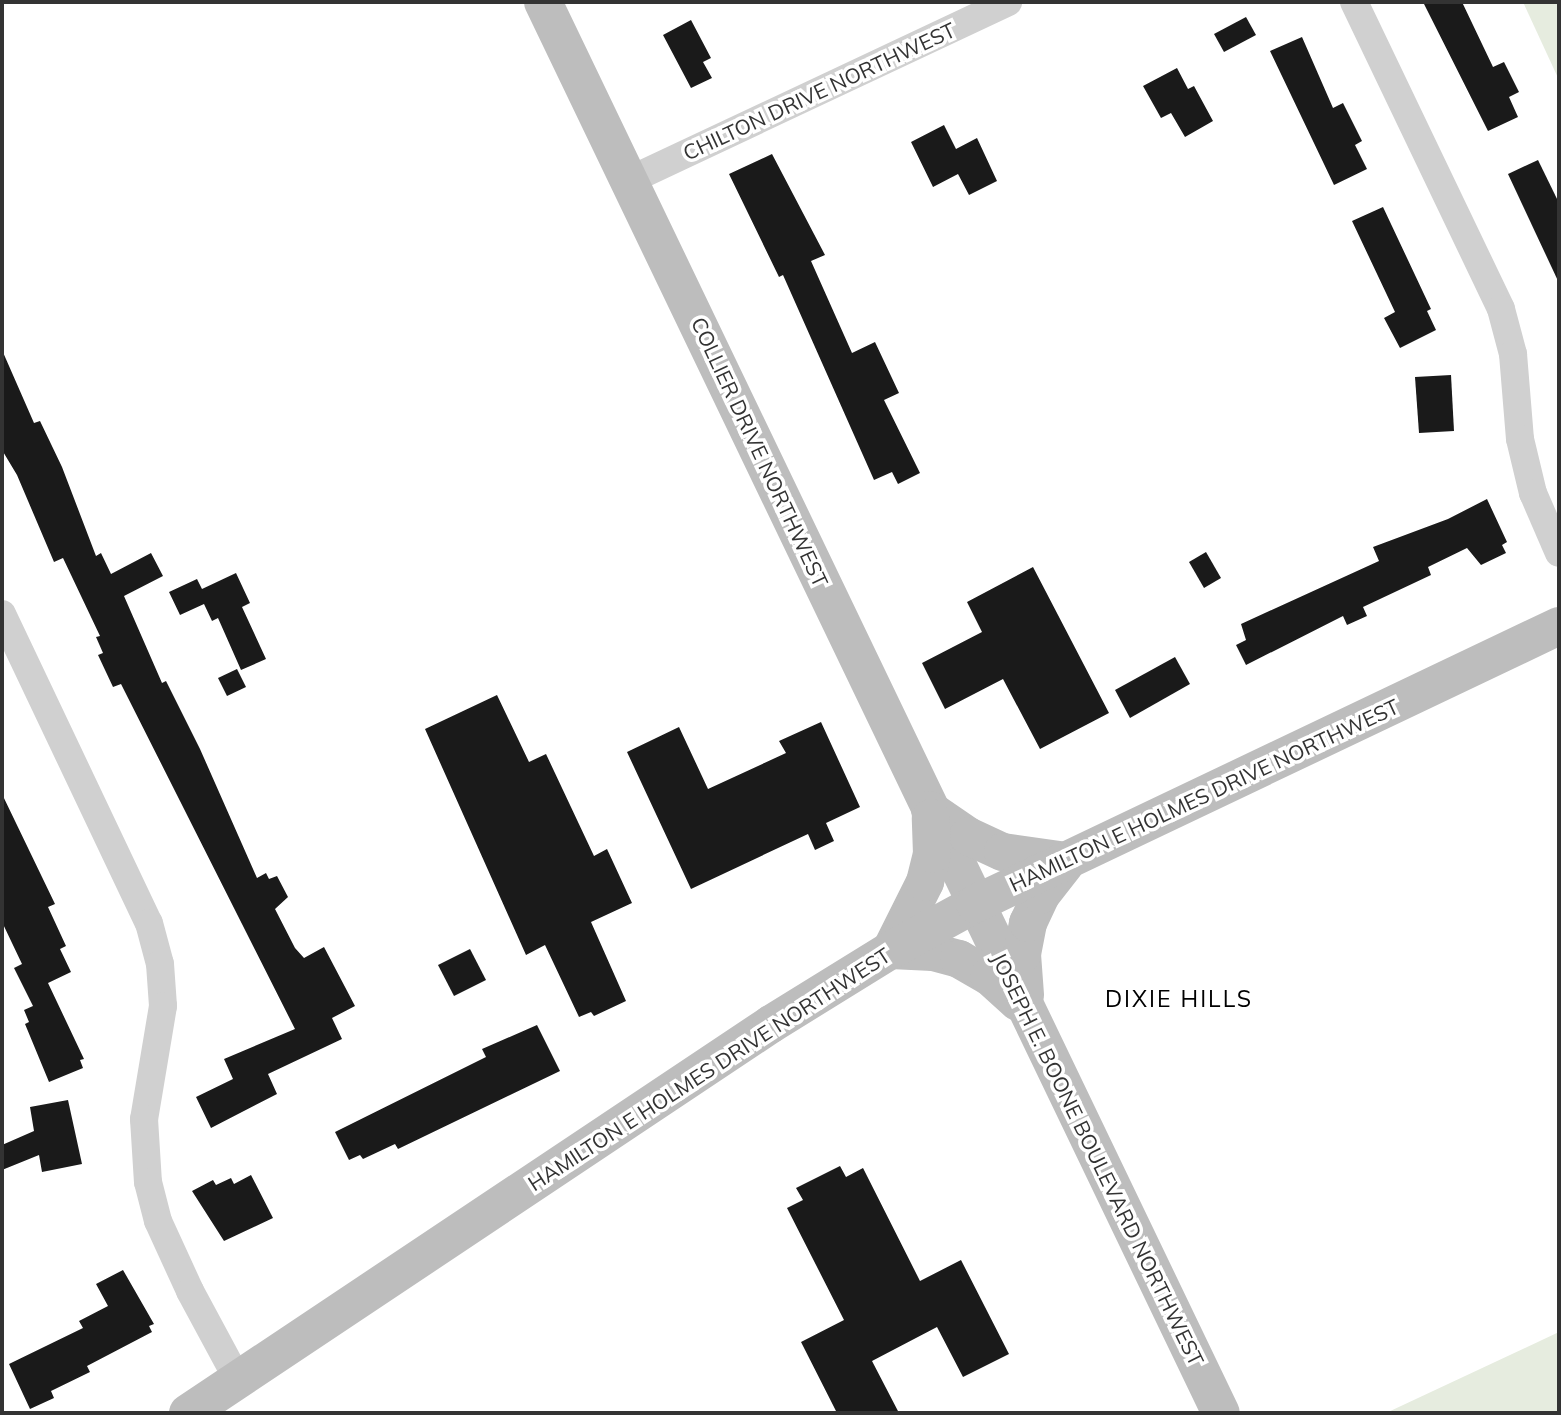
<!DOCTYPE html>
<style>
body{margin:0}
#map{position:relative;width:1561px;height:1415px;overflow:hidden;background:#fff;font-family:Mulish,sans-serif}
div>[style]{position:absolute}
.green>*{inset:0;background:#e6ecdf}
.building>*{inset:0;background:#1a1a1a}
.street>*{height:28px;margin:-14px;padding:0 14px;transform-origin:14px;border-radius:14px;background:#d0d0d0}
.secondary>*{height:38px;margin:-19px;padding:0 19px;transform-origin:19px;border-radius:19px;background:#bdbdbd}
span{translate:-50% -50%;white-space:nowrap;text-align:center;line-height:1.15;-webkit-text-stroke:7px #fff;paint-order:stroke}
.street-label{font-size:21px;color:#333}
.neighbourhood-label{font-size:23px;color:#000;letter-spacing:2px}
.frame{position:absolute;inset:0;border:4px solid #333;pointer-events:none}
</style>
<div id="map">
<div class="green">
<div style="clip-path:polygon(1523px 2px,1559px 2px,1559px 80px)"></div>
<div style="clip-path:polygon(1559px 1332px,1559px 1413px,1386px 1413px)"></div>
</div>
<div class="building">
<div style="clip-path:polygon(1423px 2px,1462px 2px,1493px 67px,1504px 62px,1519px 92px,1509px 97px,1518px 117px,1488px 131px)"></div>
<div style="clip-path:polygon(1246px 17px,1256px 35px,1224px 52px,1214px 34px)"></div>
<div style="clip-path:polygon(691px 20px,711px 58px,703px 62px,712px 78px,691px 88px,663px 35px)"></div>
<div style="clip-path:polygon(1302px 37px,1333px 108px,1343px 103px,1362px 141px,1355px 145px,1367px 169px,1334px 185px,1270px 51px)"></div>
<div style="clip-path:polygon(1177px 68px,1188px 89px,1194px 86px,1213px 121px,1185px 137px,1171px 113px,1161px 118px,1143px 86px)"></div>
<div style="clip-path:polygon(944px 125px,956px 149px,977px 138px,997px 181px,969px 195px,958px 174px,933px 187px,911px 142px)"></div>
<div style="clip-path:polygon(772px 154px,825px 255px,811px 261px,852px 353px,875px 342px,899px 393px,884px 400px,920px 473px,898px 484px,892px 472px,874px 480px,783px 275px,779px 277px,729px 174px)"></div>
<div style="clip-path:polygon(1538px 160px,1559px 203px,1559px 283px,1508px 174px)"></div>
<div style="clip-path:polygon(1383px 207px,1431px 309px,1427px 311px,1436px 330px,1400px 348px,1384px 318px,1395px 312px,1352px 221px)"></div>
<div style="clip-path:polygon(2px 350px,34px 423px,40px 421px,62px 467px,96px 556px,101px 553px,111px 574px,151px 553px,163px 576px,124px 596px,162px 683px,166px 681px,200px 749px,257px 878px,266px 873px,269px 879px,277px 876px,288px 897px,275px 909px,295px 948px,304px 958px,324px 947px,355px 1006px,332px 1018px,342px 1039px,268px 1074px,277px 1094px,211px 1128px,196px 1097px,233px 1079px,224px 1059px,295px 1029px,121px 684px,113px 687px,98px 655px,103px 653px,96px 637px,100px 636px,63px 558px,54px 562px,17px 475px,2px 450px)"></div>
<div style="clip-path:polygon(1451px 375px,1454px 431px,1419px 433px,1415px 377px)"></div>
<div style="clip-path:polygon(1487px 499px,1507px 542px,1502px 545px,1506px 553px,1481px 565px,1467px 548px,1428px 567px,1431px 575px,1363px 607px,1367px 616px,1347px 625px,1343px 616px,1246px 665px,1236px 645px,1246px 640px,1241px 624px,1379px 561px,1373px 547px,1448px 519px)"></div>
<div style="clip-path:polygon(1206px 552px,1221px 578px,1204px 588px,1189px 562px)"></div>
<div style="clip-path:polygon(1033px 567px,1109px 713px,1040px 749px,1003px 679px,945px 709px,922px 663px,982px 632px,967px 602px)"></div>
<div style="clip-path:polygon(236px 573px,250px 603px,242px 607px,266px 659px,241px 670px,218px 618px,212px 621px,204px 604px,180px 615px,169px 592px,197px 579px,202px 589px)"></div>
<div style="clip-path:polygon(1175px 657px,1190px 684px,1130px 718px,1115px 690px)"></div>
<div style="clip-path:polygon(237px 669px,246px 687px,227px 696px,218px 678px)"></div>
<div style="clip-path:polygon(497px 695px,529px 762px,546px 754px,594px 856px,607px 849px,632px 903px,591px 922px,626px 1001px,594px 1016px,591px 1012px,579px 1017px,545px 945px,526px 955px,425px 729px)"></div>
<div style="clip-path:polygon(821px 722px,860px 807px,826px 823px,834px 841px,815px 850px,808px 834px,691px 889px,627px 752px,679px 727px,708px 789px,786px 753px,779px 741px)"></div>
<div style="clip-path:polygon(2px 794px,55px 904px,48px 907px,66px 946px,60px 949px,71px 972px,48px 983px,84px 1059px,80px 1060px,83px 1068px,49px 1082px,25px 1024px,29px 1022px,24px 1010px,33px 1006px,14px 968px,22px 964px,2px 922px)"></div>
<div style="clip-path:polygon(470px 949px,486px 980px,454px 996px,438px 965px)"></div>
<div style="clip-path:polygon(537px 1025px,560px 1071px,398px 1149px,395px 1144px,363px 1159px,360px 1155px,349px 1160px,335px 1132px,486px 1057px,482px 1049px)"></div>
<div style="clip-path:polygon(68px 1100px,82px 1164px,42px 1172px,39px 1155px,2px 1170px,2px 1145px,34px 1131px,30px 1107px)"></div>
<div style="clip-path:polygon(840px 1166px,846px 1177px,863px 1168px,920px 1281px,961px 1260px,1009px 1354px,963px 1377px,937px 1327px,872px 1361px,899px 1413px,837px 1413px,801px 1342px,844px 1320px,787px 1208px,803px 1200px,796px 1188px)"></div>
<div style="clip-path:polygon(251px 1175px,273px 1218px,224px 1241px,192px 1191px,213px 1180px,216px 1185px,231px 1178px,234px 1184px)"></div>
<div style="clip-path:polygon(123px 1270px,154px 1324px,149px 1326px,152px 1332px,87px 1366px,90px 1372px,51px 1391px,54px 1398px,30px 1409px,9px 1364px,83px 1328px,79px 1321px,108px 1306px,96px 1284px)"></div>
</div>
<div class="street">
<div style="left:1354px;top:2px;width:340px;rotate:64.4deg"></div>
<div style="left:1501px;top:309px;width:47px;rotate:75.1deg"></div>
<div style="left:1513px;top:354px;width:85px;rotate:85.3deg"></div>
<div style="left:1520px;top:439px;width:56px;rotate:76.5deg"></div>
<div style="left:1533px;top:493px;width:65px;rotate:66.6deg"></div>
<div style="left:630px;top:180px;width:418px;rotate:-25.2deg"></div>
<div style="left:2px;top:614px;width:342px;rotate:64.6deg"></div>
<div style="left:149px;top:923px;width:42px;rotate:75deg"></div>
<div style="left:160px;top:964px;width:42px;rotate:85.9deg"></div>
<div style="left:163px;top:1006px;width:115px;rotate:99.5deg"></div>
<div style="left:144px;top:1119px;width:63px;rotate:86.4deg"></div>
<div style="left:148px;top:1182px;width:40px;rotate:75.6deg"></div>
<div style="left:158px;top:1221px;width:77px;rotate:65.4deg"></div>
<div style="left:190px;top:1291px;width:101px;rotate:61.7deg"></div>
</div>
<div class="secondary">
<div style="left:543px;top:2px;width:1565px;rotate:64.34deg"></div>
<div style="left:930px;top:810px;width:46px;rotate:34.4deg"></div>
<div style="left:968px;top:836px;width:38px;rotate:25deg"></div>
<div style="left:1003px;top:852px;width:64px;rotate:8.1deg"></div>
<div style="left:891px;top:950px;width:42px;rotate:2.7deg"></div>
<div style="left:933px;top:952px;width:27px;rotate:15deg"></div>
<div style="left:959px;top:959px;width:34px;rotate:30deg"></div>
<div style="left:989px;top:976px;width:39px;rotate:42deg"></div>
<div style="left:891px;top:950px;width:76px;rotate:-63.4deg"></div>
<div style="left:925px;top:882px;width:29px;rotate:-76deg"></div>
<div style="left:932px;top:854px;width:36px;rotate:-92deg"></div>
<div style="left:1025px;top:995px;width:41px;rotate:-94.2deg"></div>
<div style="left:1022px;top:954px;width:32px;rotate:-79deg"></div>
<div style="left:1028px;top:923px;width:31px;rotate:-65deg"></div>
<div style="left:1041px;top:895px;width:39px;rotate:-52deg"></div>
<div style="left:188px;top:1413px;width:701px;rotate:-33.71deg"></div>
<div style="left:771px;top:1024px;width:141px;rotate:-31.7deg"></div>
<div style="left:891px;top:950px;width:96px;rotate:-28.7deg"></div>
<div style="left:975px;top:904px;width:647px;rotate:-25.46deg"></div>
</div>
<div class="street-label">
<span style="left:819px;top:91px;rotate:-25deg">CHILTON DRIVE NORTHWEST</span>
<span style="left:760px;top:452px;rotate:65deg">COLLIER DRIVE NORTHWEST</span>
<span style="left:1204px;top:795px;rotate:-25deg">HAMILTON E HOLMES DRIVE NORTHWEST</span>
<span style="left:709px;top:1069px;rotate:-33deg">HAMILTON E HOLMES DRIVE NORTHWEST</span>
<span style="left:1098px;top:1159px;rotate:64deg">JOSEPH E. BOONE BOULEVARD NORTHWEST</span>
</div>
<div class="neighbourhood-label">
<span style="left:1179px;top:999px">DIXIE HILLS</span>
</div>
<div class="frame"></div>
</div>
